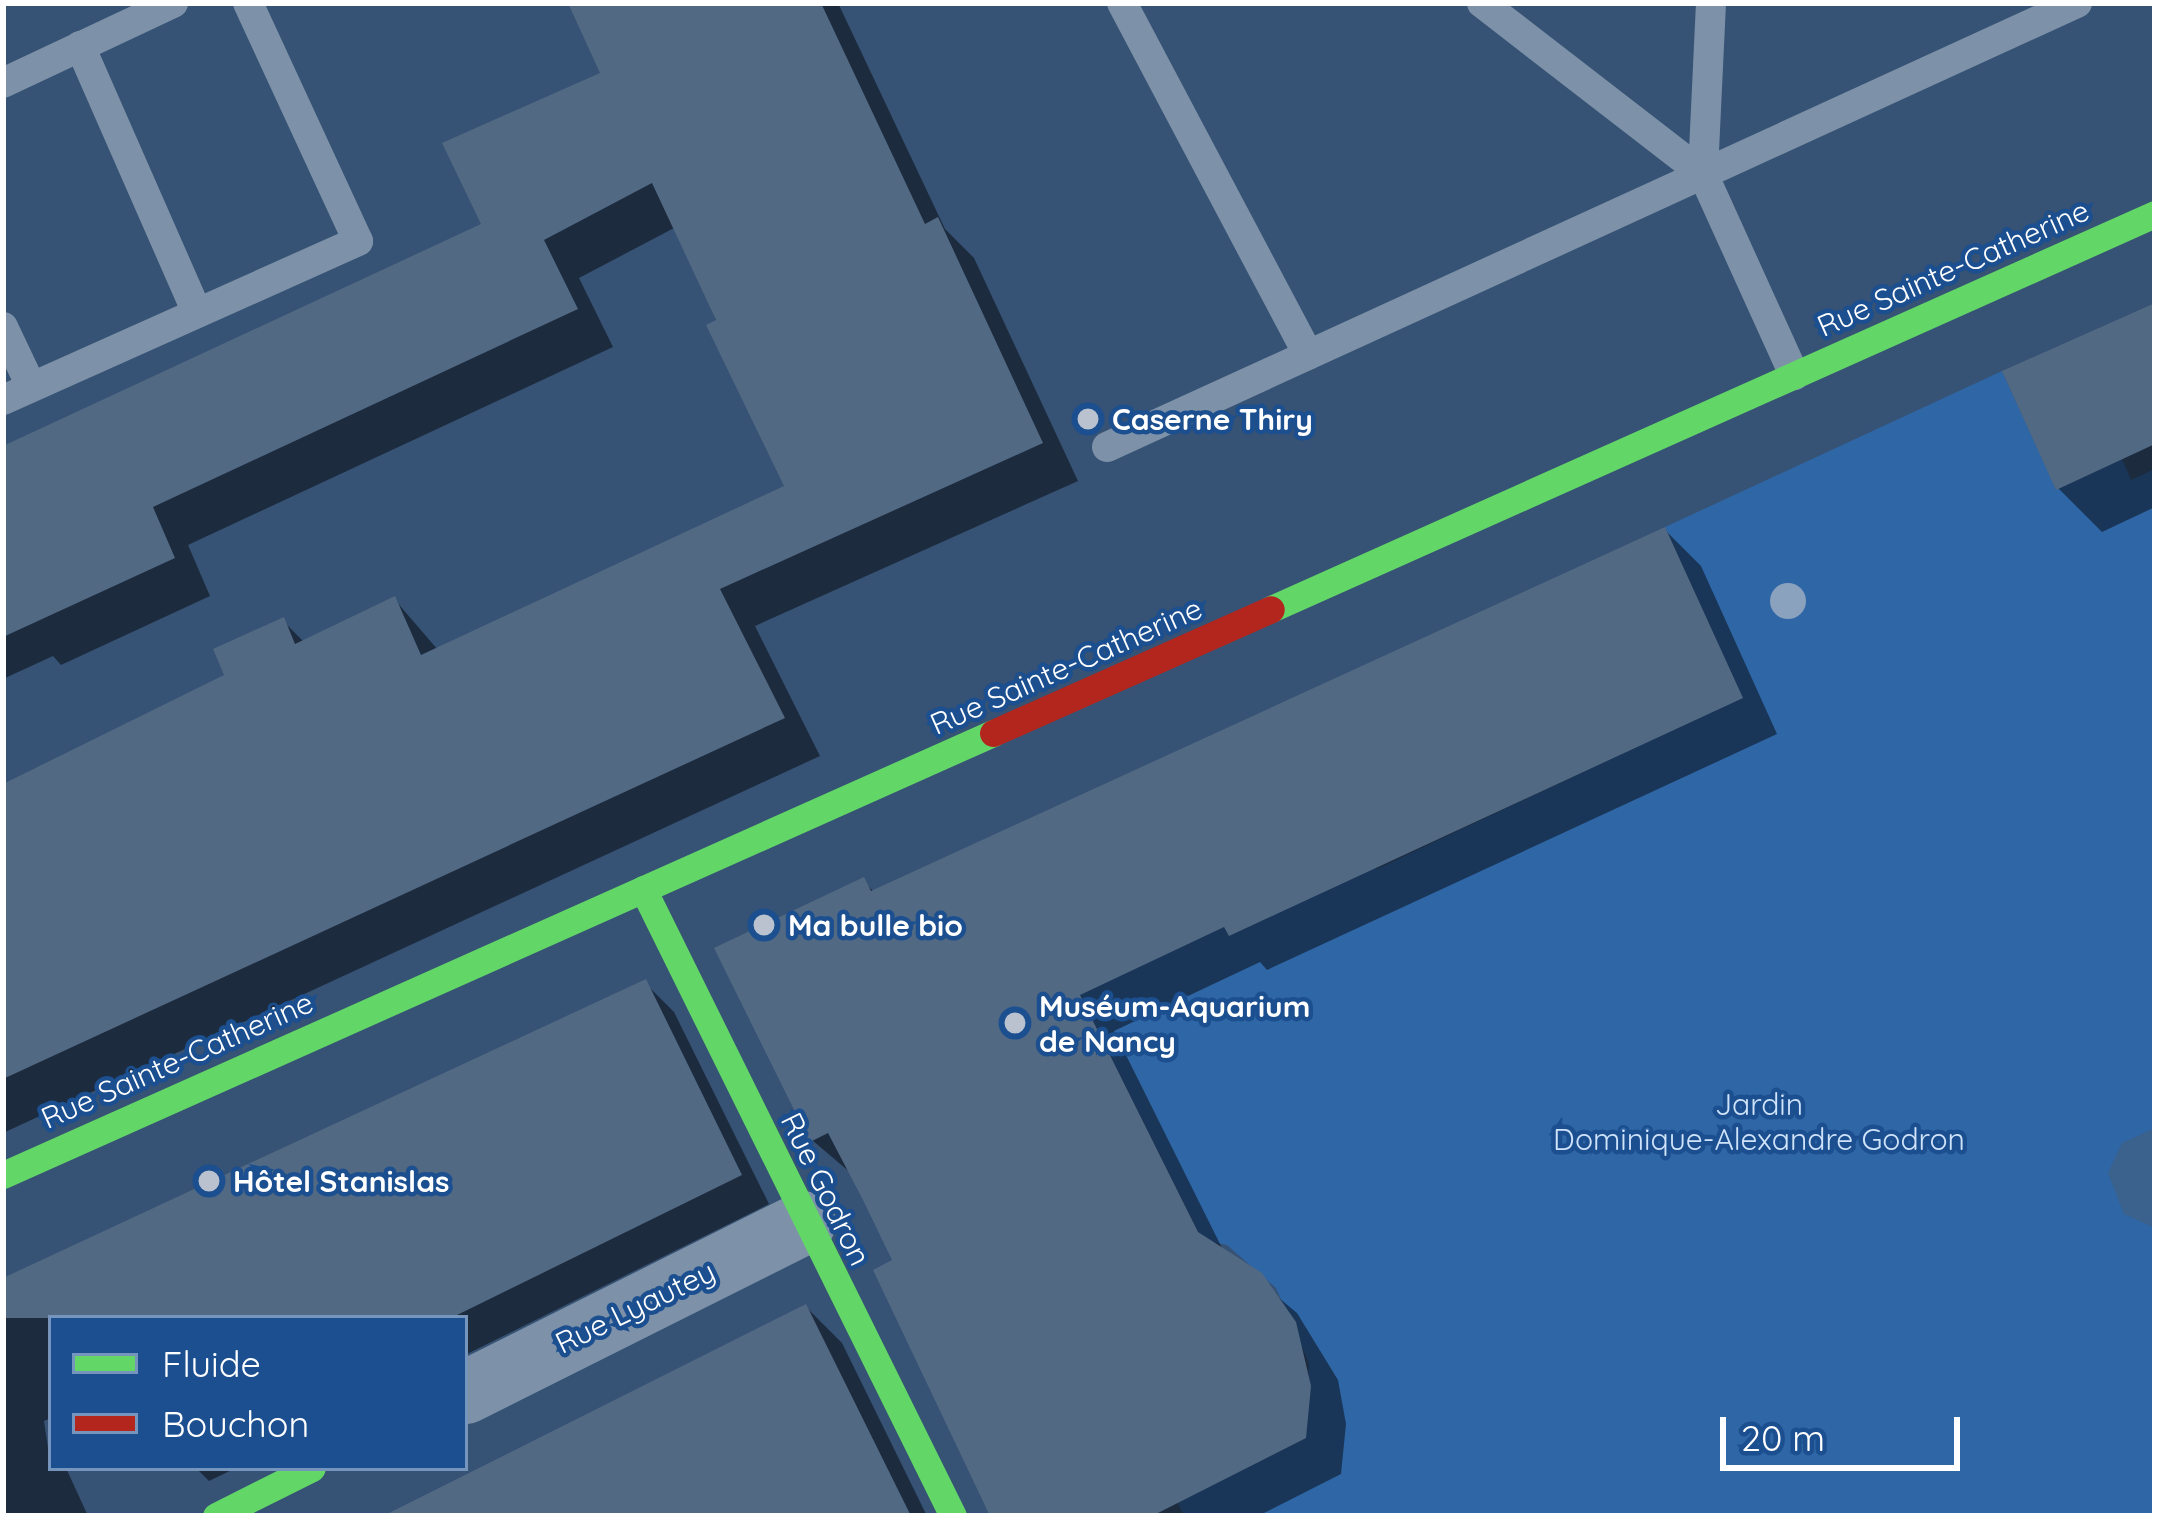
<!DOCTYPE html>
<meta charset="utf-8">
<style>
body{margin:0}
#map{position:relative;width:2158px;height:1519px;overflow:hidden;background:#365274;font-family:Quicksand,sans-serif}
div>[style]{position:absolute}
.green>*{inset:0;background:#2f66a5}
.water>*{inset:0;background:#3b618d}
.shadow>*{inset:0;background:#0007}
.building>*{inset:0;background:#526984}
.lane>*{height:30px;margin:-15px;padding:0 15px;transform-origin:15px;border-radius:15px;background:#7d92a8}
.street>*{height:63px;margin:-31.5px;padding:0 31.5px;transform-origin:31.5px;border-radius:31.5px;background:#7d92a8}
.fast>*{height:27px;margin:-13.5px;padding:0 13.5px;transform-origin:13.5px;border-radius:13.5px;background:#63d668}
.jam>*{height:27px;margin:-13.5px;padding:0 13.5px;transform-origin:13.5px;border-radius:13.5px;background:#b3261e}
.trees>*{width:36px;height:36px;margin:-18px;border-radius:50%;background:#8aa2be}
.dots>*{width:33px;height:33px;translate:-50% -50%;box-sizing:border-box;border:6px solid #1b4f8f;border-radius:50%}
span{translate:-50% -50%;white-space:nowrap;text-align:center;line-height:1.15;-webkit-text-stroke:9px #1b4f8f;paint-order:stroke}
.street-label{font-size:30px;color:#fff}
.poi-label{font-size:30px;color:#fff;font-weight:700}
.left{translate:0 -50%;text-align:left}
.park-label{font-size:30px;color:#cfe3fa}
.frame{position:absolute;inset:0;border:6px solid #fff;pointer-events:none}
.legend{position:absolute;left:48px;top:1315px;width:420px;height:156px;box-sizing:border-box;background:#1b4f8f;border:3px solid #7695bc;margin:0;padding:15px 21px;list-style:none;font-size:36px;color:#fff}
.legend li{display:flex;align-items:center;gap:24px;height:60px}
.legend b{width:60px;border:3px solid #7695bc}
.scale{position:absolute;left:1720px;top:1417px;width:240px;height:54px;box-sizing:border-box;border:6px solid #fff;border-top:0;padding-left:15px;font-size:36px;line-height:42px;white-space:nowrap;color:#fff;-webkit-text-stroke:9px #1b4f8f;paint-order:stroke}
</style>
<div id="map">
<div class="green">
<div style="clip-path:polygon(2002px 371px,2056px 489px,2122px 459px,2131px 480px,2155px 469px,2155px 1516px,1184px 1516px,1178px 1503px,1307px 1431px,1309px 1363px,1276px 1288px,1227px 1245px,1202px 1240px,1065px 965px,1221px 921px,1229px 935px,1367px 863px,1377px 869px,1742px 697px,1665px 527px)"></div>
</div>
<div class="water">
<div style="clip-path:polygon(2155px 1128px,2155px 1228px,2124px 1214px,2108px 1173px,2122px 1143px)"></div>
</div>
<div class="shadow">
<div style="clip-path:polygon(571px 3px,838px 3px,945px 229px,974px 258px,1078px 481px,755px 626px,820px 756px,3px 1133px,3px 788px,228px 677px,283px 621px,305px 643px,395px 600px,438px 650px,788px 488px,676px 227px,579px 278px,613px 347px,188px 545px,210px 596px,61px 665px,53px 656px,3px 679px,3px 449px,485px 225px,604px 74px)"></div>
<div style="clip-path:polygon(2155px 305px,2155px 507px,2102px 532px,2058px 488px)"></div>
<div style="clip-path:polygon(1665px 530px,1701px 566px,1777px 734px,1267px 970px,1260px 962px,1114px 1031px,1224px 1252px,1297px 1313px,1338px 1380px,1346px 1424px,1341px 1474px,1258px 1516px,989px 1516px,990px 1499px,896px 1262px,852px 1174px,812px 1140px,863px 881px,875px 893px)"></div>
<div style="clip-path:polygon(645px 983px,674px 1012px,769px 1204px,465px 1355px,465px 1318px,51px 1318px,51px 1418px,44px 1421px,51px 1468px,66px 1468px,88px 1516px,3px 1516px,3px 1279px)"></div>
<div style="clip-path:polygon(806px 1307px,842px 1343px,927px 1516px,390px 1516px)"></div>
<div style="clip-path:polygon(196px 1468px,236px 1468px,209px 1481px)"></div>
</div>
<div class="building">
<div style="clip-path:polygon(568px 3px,821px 3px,925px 224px,938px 217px,1043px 443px,720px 589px,785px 718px,3px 1079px,3px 784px,224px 675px,213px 649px,284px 617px,295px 644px,395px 596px,421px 655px,784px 486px,706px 325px,716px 320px,652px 183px,544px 240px,578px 309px,153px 507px,175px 558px,3px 637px,3px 446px,481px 224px,442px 143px,600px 73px)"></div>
<div style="clip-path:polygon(2155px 303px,2155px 444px,2056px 490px,2002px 371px)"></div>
<div style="clip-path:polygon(1665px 527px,1743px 698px,1229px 936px,1224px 927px,1080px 995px,1198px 1232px,1262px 1273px,1296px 1322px,1311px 1386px,1306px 1438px,1152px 1516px,990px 1516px,873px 1270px,892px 1260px,863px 1200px,828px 1133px,810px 1142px,714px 948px,864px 877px,871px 891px)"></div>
<div style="clip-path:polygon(646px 979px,742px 1175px,451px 1318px,3px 1318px,3px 1278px)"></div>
<div style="clip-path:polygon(806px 1304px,911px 1516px,383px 1516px,501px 1457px)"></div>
</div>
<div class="lane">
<div style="left:1122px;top:3px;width:398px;rotate:62.1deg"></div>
<div style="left:1482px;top:3px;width:279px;rotate:37.7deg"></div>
<div style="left:1711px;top:3px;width:171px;rotate:92.7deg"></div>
<div style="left:1703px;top:174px;width:221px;rotate:65.6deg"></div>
<div style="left:80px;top:46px;width:286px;rotate:66.3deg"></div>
<div style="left:3px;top:83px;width:188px;rotate:-25.2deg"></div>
<div style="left:3px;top:327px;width:65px;rotate:64.6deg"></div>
<div style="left:3px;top:400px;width:389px;rotate:-24.1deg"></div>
<div style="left:358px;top:241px;width:262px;rotate:-114.8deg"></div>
<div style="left:1107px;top:447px;width:1067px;rotate:-24.6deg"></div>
</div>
<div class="street">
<div style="left:465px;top:1392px;width:379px;rotate:-26.6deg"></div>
</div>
<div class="fast">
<div style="left:1271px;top:609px;width:968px;rotate:-24.08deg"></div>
<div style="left:643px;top:889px;width:699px;rotate:63.69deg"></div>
<div style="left:3px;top:1175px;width:1084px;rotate:-24.06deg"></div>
<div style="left:216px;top:1516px;width:107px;rotate:-26.6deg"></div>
</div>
<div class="jam">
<div style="left:993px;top:733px;width:304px;rotate:-24deg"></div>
</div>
<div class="trees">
<div style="left:1788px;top:601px"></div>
</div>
<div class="dots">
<div style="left:1088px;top:419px;background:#b9c2ce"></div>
<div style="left:764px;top:925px;background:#b9c2ce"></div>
<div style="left:1015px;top:1023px;background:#b9c2ce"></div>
<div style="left:209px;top:1181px;background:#b9c2ce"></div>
</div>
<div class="street-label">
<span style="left:1953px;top:268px;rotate:-24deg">Rue Sainte-Catherine</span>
<span style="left:1066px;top:666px;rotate:-24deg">Rue Sainte-Catherine</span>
<span style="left:177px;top:1060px;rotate:-24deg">Rue Sainte-Catherine</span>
<span style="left:826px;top:1189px;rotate:64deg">Rue Godron</span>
<span style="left:635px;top:1307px;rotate:-26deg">Rue Lyautey</span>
</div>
<div class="poi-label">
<span class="left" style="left:1112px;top:419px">Caserne Thiry</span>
<span class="left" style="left:788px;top:925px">Ma bulle bio</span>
<span class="left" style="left:1039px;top:1023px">Muséum-Aquarium<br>de Nancy</span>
<span class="left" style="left:233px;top:1181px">Hôtel Stanislas</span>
</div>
<div class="park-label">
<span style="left:1759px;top:1121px">Jardin<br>Dominique-Alexandre Godron</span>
</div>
<div class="frame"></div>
<ul class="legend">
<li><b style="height:15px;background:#63d668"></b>Fluide</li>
<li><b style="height:15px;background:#b3261e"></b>Bouchon</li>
</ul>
<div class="scale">20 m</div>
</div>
